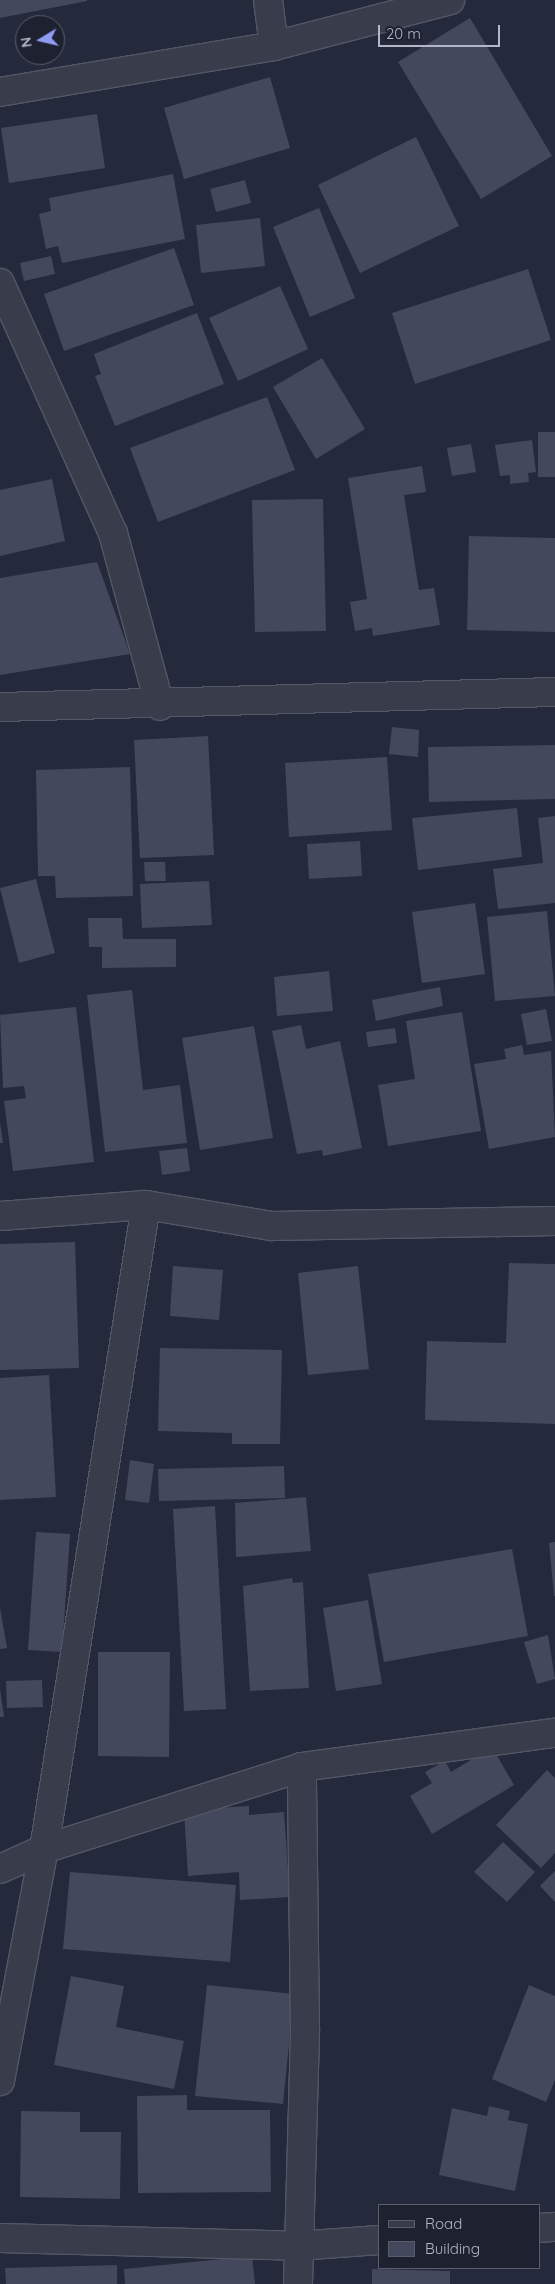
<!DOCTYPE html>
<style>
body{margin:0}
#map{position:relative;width:555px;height:2284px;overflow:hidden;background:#24293b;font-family:Quicksand,sans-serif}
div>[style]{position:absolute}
.building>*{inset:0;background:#44485c}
.roads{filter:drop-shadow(1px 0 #535766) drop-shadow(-1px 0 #535766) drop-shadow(0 1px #535766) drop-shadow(0 -1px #535766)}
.minor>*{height:28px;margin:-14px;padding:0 14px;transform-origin:14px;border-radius:14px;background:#383c4b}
span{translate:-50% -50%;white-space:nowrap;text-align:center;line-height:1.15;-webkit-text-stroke:4.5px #1d2130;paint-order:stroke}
.legend{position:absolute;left:378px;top:2204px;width:162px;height:65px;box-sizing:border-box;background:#1d2130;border:1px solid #595d6c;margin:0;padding:6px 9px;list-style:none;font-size:15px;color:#b4b7c7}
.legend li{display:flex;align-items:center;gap:10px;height:25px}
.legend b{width:25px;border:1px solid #595d6c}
.north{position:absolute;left:15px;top:15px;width:50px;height:50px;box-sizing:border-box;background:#1d2130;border:1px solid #595d6c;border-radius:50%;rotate:261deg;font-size:14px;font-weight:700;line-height:20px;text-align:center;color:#b4b7c7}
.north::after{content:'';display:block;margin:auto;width:18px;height:22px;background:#8e9df1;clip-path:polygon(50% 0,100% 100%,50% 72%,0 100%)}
.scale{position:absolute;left:378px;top:25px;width:122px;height:22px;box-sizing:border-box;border:2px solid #b4b7c7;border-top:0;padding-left:6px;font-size:15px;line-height:18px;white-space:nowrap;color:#b4b7c7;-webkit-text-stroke:4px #1d2130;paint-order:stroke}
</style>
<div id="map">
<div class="building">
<div style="clip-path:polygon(0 0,87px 0,87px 1px,0 18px)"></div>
<div style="clip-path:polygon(470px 18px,552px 156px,481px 199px,398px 62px)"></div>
<div style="clip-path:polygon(270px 77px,290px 148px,184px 179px,164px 108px)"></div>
<div style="clip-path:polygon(97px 114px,105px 168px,9px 183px,1px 128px)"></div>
<div style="clip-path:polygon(416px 137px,459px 226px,360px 273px,318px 185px)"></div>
<div style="clip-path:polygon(173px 174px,185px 239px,62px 263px,58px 246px,46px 249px,39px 214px,51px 211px,49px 198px)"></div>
<div style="clip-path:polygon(245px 180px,251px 203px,216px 212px,210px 189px)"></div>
<div style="clip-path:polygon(319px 208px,355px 298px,310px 317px,273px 227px)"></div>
<div style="clip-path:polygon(260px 218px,265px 266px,201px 273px,196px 225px)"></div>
<div style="clip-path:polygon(174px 248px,194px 305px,64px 351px,44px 294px)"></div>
<div style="clip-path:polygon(51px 256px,55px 274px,24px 281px,20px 263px)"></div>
<div style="clip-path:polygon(528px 269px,551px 340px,415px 384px,392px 313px)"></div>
<div style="clip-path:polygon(280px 286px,308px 349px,238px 381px,209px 318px)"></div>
<div style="clip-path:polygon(197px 313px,224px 384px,115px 426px,95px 376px,101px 374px,94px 354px)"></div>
<div style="clip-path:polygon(322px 358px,365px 429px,316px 459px,273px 387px)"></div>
<div style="clip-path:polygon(267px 397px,295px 470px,158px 522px,130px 448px)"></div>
<div style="clip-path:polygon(538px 432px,555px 432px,555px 477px,538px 477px)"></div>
<div style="clip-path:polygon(532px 440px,536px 472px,528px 473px,529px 482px,510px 484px,510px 475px,500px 476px,495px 445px)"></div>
<div style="clip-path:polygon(471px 444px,476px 472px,452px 476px,447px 448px)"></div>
<div style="clip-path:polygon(422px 466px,426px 492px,404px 495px,419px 590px,434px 588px,440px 625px,373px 636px,372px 628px,355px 631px,350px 602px,367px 599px,348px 478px)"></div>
<div style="clip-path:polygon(52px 479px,65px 541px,0 556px,0 490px)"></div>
<div style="clip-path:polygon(323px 499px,326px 631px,255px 632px,252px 500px)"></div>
<div style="clip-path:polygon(469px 536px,555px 538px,555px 632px,467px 630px)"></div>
<div style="clip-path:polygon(97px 562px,130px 654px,0 675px,0 578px)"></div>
<div style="clip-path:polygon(392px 727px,419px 730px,418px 757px,389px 754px)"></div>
<div style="clip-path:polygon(208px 736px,214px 855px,140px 858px,134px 740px)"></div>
<div style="clip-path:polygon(555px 745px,555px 799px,429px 802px,428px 747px)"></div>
<div style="clip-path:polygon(387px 757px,392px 830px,289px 837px,285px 763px)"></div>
<div style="clip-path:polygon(130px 767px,133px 896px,56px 898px,55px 876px,38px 876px,36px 770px)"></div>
<div style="clip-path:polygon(517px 808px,522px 857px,418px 870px,412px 818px)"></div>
<div style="clip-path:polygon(555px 816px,555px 903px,498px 909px,493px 869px,543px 863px,538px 818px)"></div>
<div style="clip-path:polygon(360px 841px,362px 876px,309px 879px,307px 844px)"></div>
<div style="clip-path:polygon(144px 862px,165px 862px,166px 881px,145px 881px)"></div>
<div style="clip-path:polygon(36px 879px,55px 953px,19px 963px,0 888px)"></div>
<div style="clip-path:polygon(209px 881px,212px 925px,142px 928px,140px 884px)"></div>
<div style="clip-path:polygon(475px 903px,485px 974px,422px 983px,412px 912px)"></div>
<div style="clip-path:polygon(547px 911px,555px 996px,495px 1001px,487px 917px)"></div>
<div style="clip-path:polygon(88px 918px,122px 918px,123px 939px,176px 939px,176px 967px,102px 968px,102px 947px,89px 947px)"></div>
<div style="clip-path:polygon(329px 971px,333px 1011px,277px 1016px,274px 977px)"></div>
<div style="clip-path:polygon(440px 987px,443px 1006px,376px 1021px,372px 1000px)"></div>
<div style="clip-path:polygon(132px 990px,143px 1090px,180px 1085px,187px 1143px,105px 1152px,87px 995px)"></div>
<div style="clip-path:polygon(76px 1007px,94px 1162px,13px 1171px,4px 1101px,26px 1098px,24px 1086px,3px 1088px,0 1015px)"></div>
<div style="clip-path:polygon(546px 1009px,552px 1041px,527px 1045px,521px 1014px)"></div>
<div style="clip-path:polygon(462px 1012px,481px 1131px,388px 1146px,378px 1085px,415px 1079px,406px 1021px)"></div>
<div style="clip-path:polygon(301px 1025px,306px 1049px,340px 1041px,362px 1148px,323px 1156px,322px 1150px,297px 1154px,272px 1031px)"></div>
<div style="clip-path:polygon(254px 1026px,273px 1138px,200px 1150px,182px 1038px)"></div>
<div style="clip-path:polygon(395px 1028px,397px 1043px,368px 1047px,366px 1032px)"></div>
<div style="clip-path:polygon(522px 1045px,524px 1055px,551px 1051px,555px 1137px,489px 1149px,474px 1064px,506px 1059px,504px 1049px)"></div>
<div style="clip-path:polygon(0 1122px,3px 1143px,0 1143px)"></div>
<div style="clip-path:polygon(187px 1148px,190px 1171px,162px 1175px,159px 1151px)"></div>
<div style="clip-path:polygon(75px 1242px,79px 1368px,0 1370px,0 1244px)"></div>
<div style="clip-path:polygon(509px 1263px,555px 1264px,555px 1424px,425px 1420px,427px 1341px,506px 1343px)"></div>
<div style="clip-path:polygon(173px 1266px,223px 1270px,219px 1320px,170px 1316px)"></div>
<div style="clip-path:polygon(358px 1266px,369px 1369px,308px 1375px,298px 1273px)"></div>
<div style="clip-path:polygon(160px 1348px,282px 1350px,280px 1444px,232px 1444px,232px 1433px,158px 1431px)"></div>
<div style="clip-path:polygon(49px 1375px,56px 1497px,0 1500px,0 1378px)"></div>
<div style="clip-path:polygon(130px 1460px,154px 1464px,149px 1503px,125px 1500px)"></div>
<div style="clip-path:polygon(284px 1466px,285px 1498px,159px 1501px,158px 1469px)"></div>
<div style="clip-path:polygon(306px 1497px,311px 1551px,236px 1557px,235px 1503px)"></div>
<div style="clip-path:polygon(215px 1506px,226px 1709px,184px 1711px,173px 1509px)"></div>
<div style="clip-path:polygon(36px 1532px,70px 1534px,62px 1652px,28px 1650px)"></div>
<div style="clip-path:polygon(555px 1542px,555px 1596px,554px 1596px,549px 1543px)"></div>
<div style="clip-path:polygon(512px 1549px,528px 1636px,384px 1662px,368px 1574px)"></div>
<div style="clip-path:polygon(292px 1578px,293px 1583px,303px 1582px,309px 1688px,250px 1691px,243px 1586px)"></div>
<div style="clip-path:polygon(368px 1600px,382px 1684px,336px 1691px,323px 1608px)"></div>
<div style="clip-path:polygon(0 1607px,7px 1648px,0 1649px)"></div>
<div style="clip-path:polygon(548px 1635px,555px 1679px,537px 1684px,524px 1642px)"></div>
<div style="clip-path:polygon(98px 1652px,170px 1652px,169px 1757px,98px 1756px)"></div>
<div style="clip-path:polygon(42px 1680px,43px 1707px,7px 1708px,6px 1681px)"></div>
<div style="clip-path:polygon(0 1689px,4px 1717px,0 1717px)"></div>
<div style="clip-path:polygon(492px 1747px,514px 1785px,432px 1834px,410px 1796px,432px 1783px,425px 1772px,445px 1761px,451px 1772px)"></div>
<div style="clip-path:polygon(547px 1770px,555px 1778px,555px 1853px,541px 1868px,496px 1825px)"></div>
<div style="clip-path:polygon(249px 1806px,249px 1815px,284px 1812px,290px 1897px,240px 1900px,239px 1872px,188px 1876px,184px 1810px)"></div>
<div style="clip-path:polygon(503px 1842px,535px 1872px,507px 1902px,474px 1872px)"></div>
<div style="clip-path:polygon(555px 1871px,555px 1902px,540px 1886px)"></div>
<div style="clip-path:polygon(70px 1872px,236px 1885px,230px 1962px,63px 1949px)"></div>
<div style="clip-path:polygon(71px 1976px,124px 1986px,116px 2027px,184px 2041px,174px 2089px,54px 2065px)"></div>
<div style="clip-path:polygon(207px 1985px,294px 1994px,283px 2104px,195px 2096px)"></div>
<div style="clip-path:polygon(529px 1985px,555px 1996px,555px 2080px,546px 2102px,492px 2079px)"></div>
<div style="clip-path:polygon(187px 2095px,187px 2110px,270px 2110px,271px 2192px,138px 2193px,137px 2096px)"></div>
<div style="clip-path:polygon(489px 2106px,510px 2111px,508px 2120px,528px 2124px,515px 2191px,439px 2175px,452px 2108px,487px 2116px)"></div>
<div style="clip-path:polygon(21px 2111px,80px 2112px,80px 2132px,121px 2132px,120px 2199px,20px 2197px)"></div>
<div style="clip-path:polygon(252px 2256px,255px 2284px,125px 2284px,124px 2269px)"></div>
<div style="clip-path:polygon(117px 2265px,117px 2284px,6px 2284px,5px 2268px)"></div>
<div style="clip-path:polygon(372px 2269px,450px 2271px,450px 2284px,372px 2284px)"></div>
</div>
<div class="roads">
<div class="minor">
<div style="left:268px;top:0;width:46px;rotate:82.6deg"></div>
<div style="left:0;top:92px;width:278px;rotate:-9.5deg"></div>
<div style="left:274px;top:46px;width:182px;rotate:-14.6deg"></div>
<div style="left:0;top:283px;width:274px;rotate:65.7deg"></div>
<div style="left:113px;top:533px;width:179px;rotate:74.8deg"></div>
<div style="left:0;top:707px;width:555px;rotate:-1.55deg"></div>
<div style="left:0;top:1216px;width:146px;rotate:-4.3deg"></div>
<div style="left:146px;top:1205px;width:128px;rotate:9.5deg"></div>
<div style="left:272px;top:1226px;width:283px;rotate:-1deg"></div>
<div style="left:0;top:1869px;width:48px;rotate:-24.4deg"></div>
<div style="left:44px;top:1849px;width:271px;rotate:-17.6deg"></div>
<div style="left:302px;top:1767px;width:255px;rotate:-7.7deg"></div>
<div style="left:0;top:2081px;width:236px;rotate:-79.3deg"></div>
<div style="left:44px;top:1849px;width:652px;rotate:-81deg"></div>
<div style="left:539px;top:2228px;width:16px;rotate:-4deg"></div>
<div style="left:0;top:2238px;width:297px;rotate:1.5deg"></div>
<div style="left:297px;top:2246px;width:82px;rotate:-4.2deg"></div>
<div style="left:298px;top:2284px;width:256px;rotate:-88.4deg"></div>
<div style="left:305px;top:2028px;width:261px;rotate:-90.7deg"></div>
</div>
</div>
<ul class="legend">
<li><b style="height:6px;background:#383c4b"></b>Road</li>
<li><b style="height:14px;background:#44485c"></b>Building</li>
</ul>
<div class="north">N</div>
<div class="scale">20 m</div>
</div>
